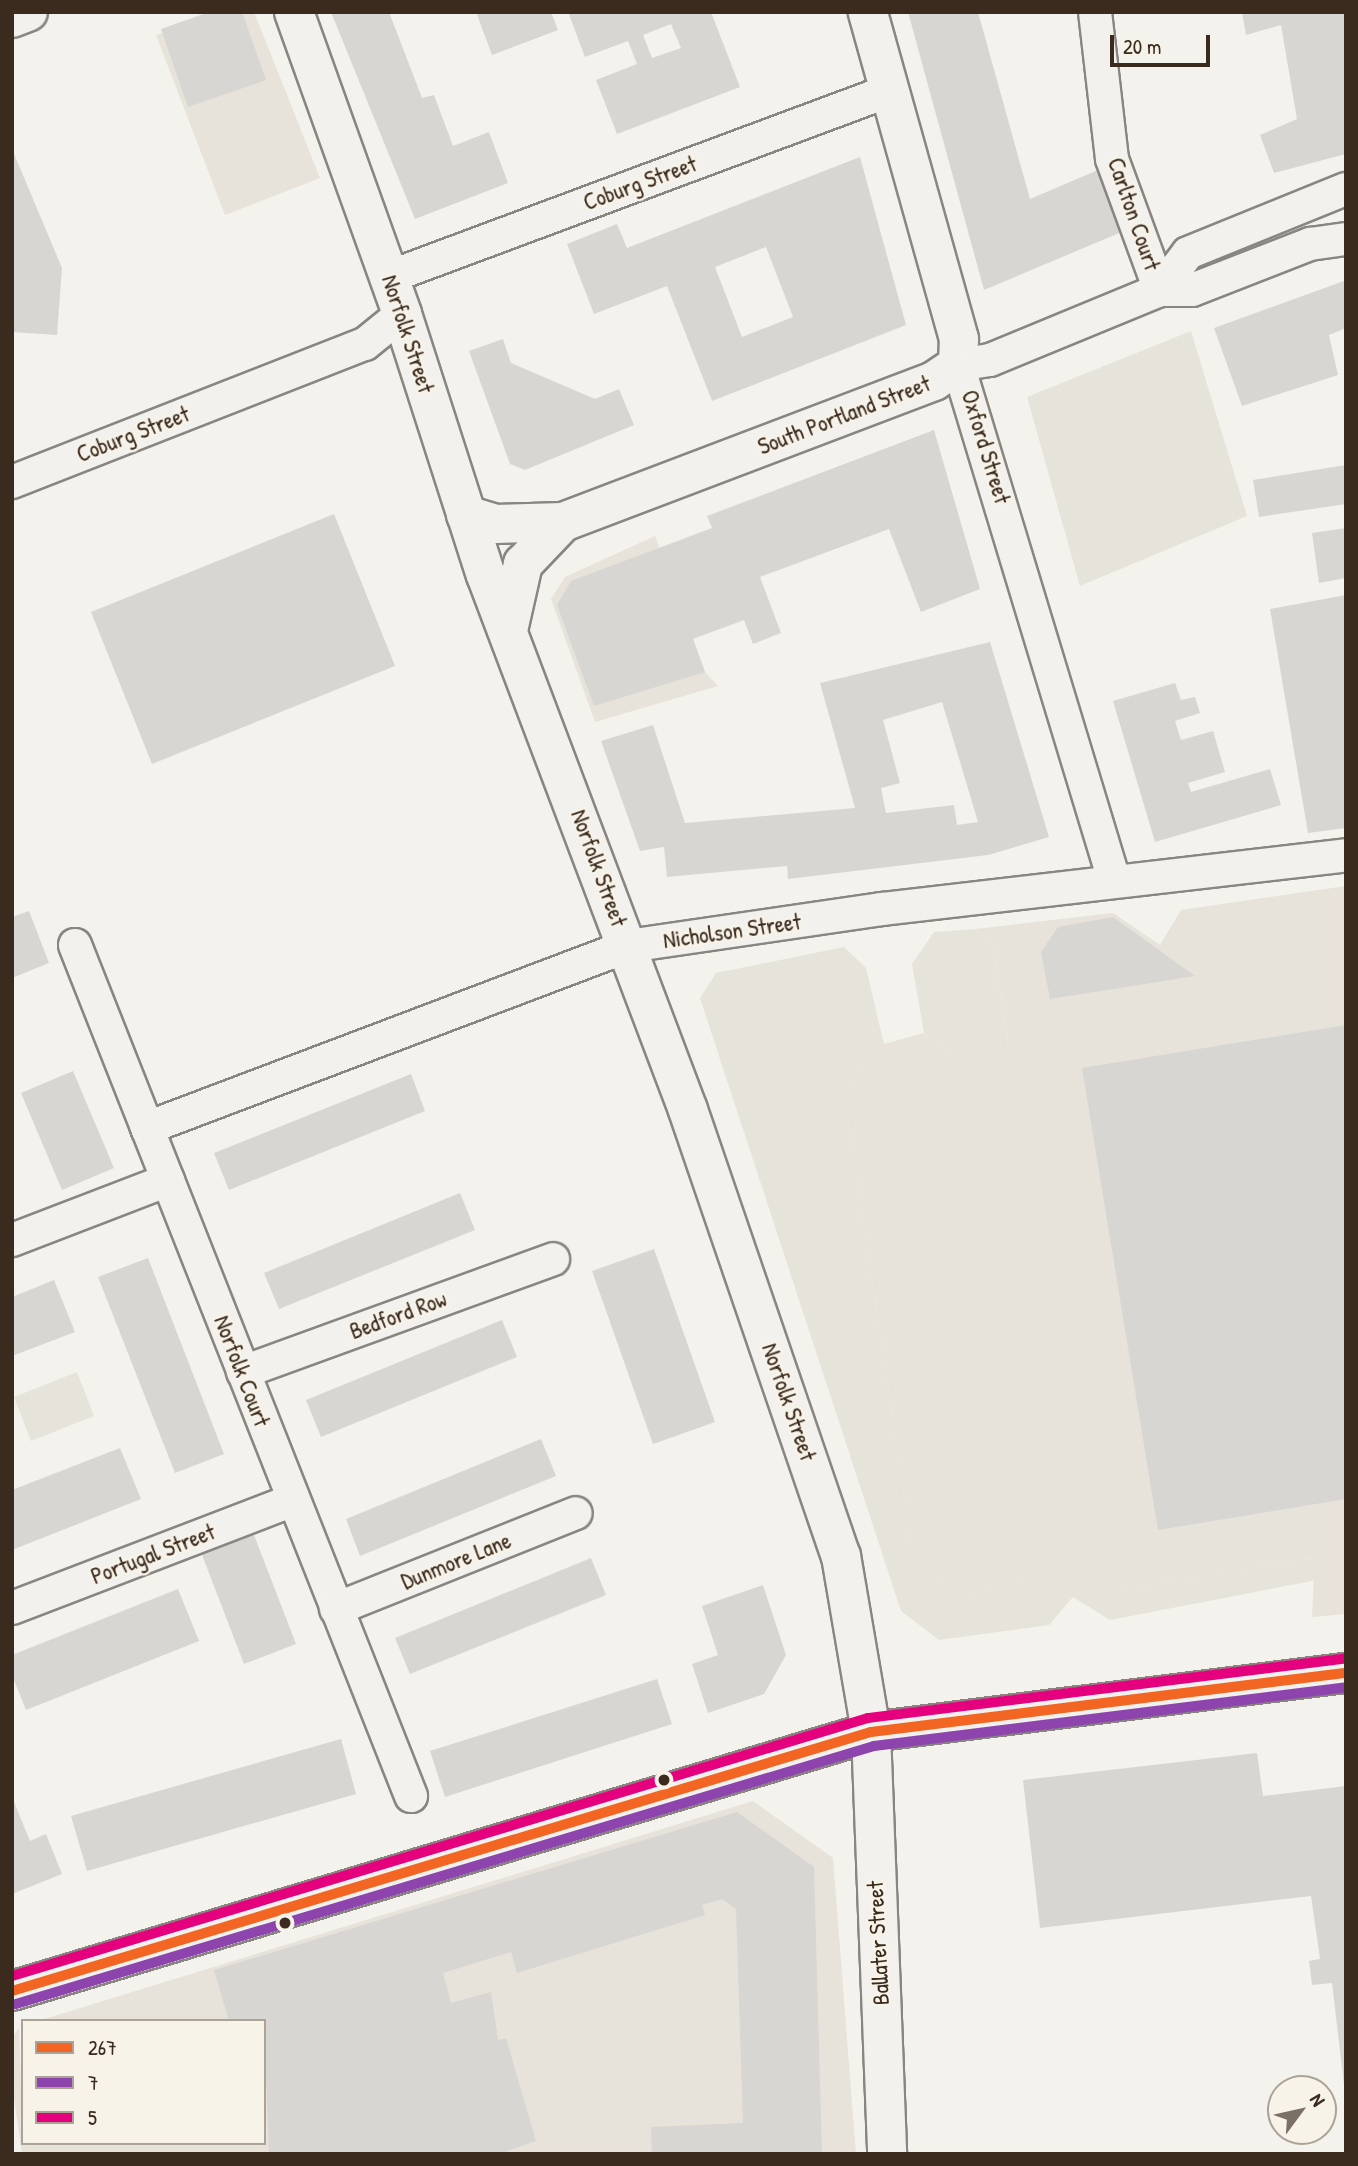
<!DOCTYPE html>
<style>
body{margin:0}
#map{position:relative;width:1358px;height:2166px;overflow:hidden;background:#f4f2ec;font-family:"Patrick Hand",sans-serif}
div>[style]{position:absolute}
.built>*{inset:0;background:#e7e2da}
.green>*{inset:0;background:#e6e3da}
.building>*{inset:0;background:#d8d6d2}
.roads{filter:drop-shadow(2px 0 #898580) drop-shadow(-2px 0 #898580) drop-shadow(0 2px #898580) drop-shadow(0 -2px #898580)}
.street>*{height:32px;margin:-16px;padding:0 16px;transform-origin:16px;border-radius:16px;background:#f2f1ed}
.primary>*{height:38px;margin:-19px;padding:0 19px;transform-origin:19px;border-radius:19px;background:#f2f1ed}
.bus-1>*{height:10px;margin:-5px;padding:0 5px;transform-origin:5px;border-radius:5px;background:#f26522}
.bus-2>*{height:10px;margin:-5px;padding:0 5px;transform-origin:5px;border-radius:5px;background:#8e44ad}
.bus-3>*{height:10px;margin:-5px;padding:0 5px;transform-origin:5px;border-radius:5px;background:#e5007d}
.dots>*{width:19px;height:19px;translate:-50% -50%;box-sizing:border-box;border:4px solid #f7f3e8;border-radius:50%}
span{translate:-50% -50%;white-space:nowrap;text-align:center;line-height:1.15;-webkit-text-stroke:5px #f7f3e8;paint-order:stroke}
.street-label{font-size:23px;color:#3b2a1e}
.frame{position:absolute;inset:0;border:14px solid #3b2a1e;pointer-events:none}
.legend{position:absolute;left:21px;top:2019px;width:245px;height:126px;box-sizing:border-box;background:#f7f3e8;border:2px solid #aca397;margin:0;padding:9px 12px;list-style:none;font-size:21px;color:#3b2a1e}
.legend li{display:flex;align-items:center;gap:14px;height:35px}
.legend b{width:35px;border:2px solid #aca397}
.north{position:absolute;left:1267px;top:2075px;width:70px;height:70px;box-sizing:border-box;background:#f7f3e8;border:2px solid #aca397;border-radius:50%;rotate:57deg;font-size:19px;font-weight:700;line-height:28px;text-align:center;color:#3b2a1e}
.north::after{content:'';display:block;margin:auto;width:24px;height:32px;background:#7c7066;clip-path:polygon(50% 0,100% 100%,50% 72%,0 100%)}
.scale{position:absolute;left:1110px;top:35px;width:100px;height:32px;box-sizing:border-box;border:4px solid #3b2a1e;border-top:0;padding-left:9px;font-size:21px;line-height:24px;white-space:nowrap;color:#3b2a1e;-webkit-text-stroke:5px #f7f3e8;paint-order:stroke}
</style>
<div id="map">
<div class="built">
<div style="clip-path:polygon(218px 12px,254px 12px,320px 178px,225px 215px,156px 35px)"></div>
<div style="clip-path:polygon(655px 536px,705px 672px,718px 686px,595px 722px,551px 599px,565px 577px)"></div>
<div style="clip-path:polygon(1346px 886px,1346px 1614px,1312px 1617px,1315px 1558px,1123px 1590px,1092px 1576px,1075px 1538px,1023px 1581px,955px 1597px,914px 1560px,844px 1092px,884px 1044px,924px 1033px,962px 1062px,1008px 1044px,994px 947px,976px 929px,1113px 913px,1160px 945px,1181px 910px)"></div>
<div style="clip-path:polygon(753px 1801px,833px 1858px,856px 2154px,22px 2154px,12px 2084px,12px 2039px,19px 2027px,23px 2143px,264px 2143px,264px 2021px,38px 2021px)"></div>
</div>
<div class="green">
<div style="clip-path:polygon(1191px 331px,1247px 516px,1080px 586px,1027px 397px)"></div>
<div style="clip-path:polygon(976px 929px,994px 947px,1008px 1045px,999px 1059px,962px 1062px,924px 1033px,912px 964px,934px 932px)"></div>
<div style="clip-path:polygon(844px 947px,866px 968px,884px 1044px,844px 1092px,914px 1560px,955px 1597px,1023px 1581px,1075px 1537px,1092px 1576px,1123px 1590px,1315px 1558px,1317px 1580px,1110px 1620px,1073px 1597px,1049px 1625px,939px 1640px,901px 1611px,700px 998px,716px 973px)"></div>
<div style="clip-path:polygon(77px 1372px,94px 1416px,31px 1441px,14px 1397px)"></div>
</div>
<div class="building">
<div style="clip-path:polygon(209px 12px,242px 12px,266px 80px,188px 107px,161px 29px)"></div>
<div style="clip-path:polygon(331px 12px,389px 12px,422px 98px,434px 95px,453px 146px,489px 132px,508px 183px,415px 219px)"></div>
<div style="clip-path:polygon(476px 12px,551px 12px,558px 30px,492px 55px)"></div>
<div style="clip-path:polygon(evenodd,568px 12px,711px 12px,740px 87px,617px 134px,596px 80px,637px 64px,628px 41px,585px 57px,568px 12px,671px 24px,681px 48px,652px 58px,643px 35px,671px 24px)"></div>
<div style="clip-path:polygon(908px 12px,978px 12px,1030px 199px,1098px 170px,1124px 231px,984px 290px)"></div>
<div style="clip-path:polygon(1242px 12px,1346px 12px,1346px 154px,1274px 173px,1260px 135px,1297px 119px,1281px 25px,1246px 35px)"></div>
<div style="clip-path:polygon(12px 149px,62px 268px,57px 335px,12px 332px)"></div>
<div style="clip-path:polygon(evenodd,860px 157px,906px 325px,712px 401px,667px 286px,594px 314px,567px 244px,617px 224px,627px 248px,860px 157px,766px 247px,793px 317px,742px 337px,715px 267px,766px 247px)"></div>
<div style="clip-path:polygon(1344px 281px,1346px 328px,1329px 335px,1338px 375px,1242px 406px,1214px 328px)"></div>
<div style="clip-path:polygon(503px 339px,511px 363px,595px 399px,619px 389px,634px 425px,525px 470px,510px 464px,469px 351px)"></div>
<div style="clip-path:polygon(934px 430px,980px 589px,921px 612px,889px 529px,760px 577px,781px 633px,753px 644px,744px 620px,693px 639px,705px 672px,594px 706px,557px 605px,571px 581px,712px 528px,707px 516px)"></div>
<div style="clip-path:polygon(1346px 465px,1346px 504px,1259px 517px,1253px 480px)"></div>
<div style="clip-path:polygon(334px 514px,395px 666px,152px 764px,91px 612px)"></div>
<div style="clip-path:polygon(1346px 528px,1346px 578px,1319px 583px,1312px 533px)"></div>
<div style="clip-path:polygon(1346px 595px,1346px 828px,1308px 833px,1270px 609px)"></div>
<div style="clip-path:polygon(evenodd,990px 642px,1049px 837px,988px 855px,788px 879px,787px 866px,667px 877px,664px 847px,640px 851px,601px 741px,653px 725px,685px 823px,855px 808px,820px 683px,990px 642px,942px 702px,978px 822px,957px 825px,954px 805px,886px 813px,881px 788px,900px 783px,883px 720px,942px 702px)"></div>
<div style="clip-path:polygon(1175px 683px,1181px 700px,1195px 697px,1200px 713px,1175px 721px,1181px 740px,1213px 731px,1225px 772px,1188px 783px,1191px 792px,1270px 769px,1281px 805px,1155px 842px,1113px 701px)"></div>
<div style="clip-path:polygon(29px 911px,49px 963px,12px 978px,12px 917px)"></div>
<div style="clip-path:polygon(1113px 917px,1195px 976px,1050px 999px,1041px 952px,1058px 927px)"></div>
<div style="clip-path:polygon(1346px 1025px,1346px 1499px,1158px 1530px,1082px 1068px)"></div>
<div style="clip-path:polygon(73px 1071px,114px 1168px,62px 1190px,21px 1093px)"></div>
<div style="clip-path:polygon(411px 1074px,425px 1111px,229px 1190px,214px 1153px)"></div>
<div style="clip-path:polygon(460px 1193px,475px 1230px,279px 1309px,264px 1273px)"></div>
<div style="clip-path:polygon(654px 1249px,715px 1422px,653px 1444px,592px 1271px)"></div>
<div style="clip-path:polygon(148px 1258px,224px 1454px,175px 1473px,98px 1277px)"></div>
<div style="clip-path:polygon(54px 1280px,75px 1332px,12px 1356px,12px 1297px)"></div>
<div style="clip-path:polygon(502px 1320px,517px 1357px,321px 1437px,306px 1400px)"></div>
<div style="clip-path:polygon(541px 1439px,556px 1476px,360px 1556px,346px 1519px)"></div>
<div style="clip-path:polygon(120px 1448px,141px 1499px,12px 1550px,12px 1490px)"></div>
<div style="clip-path:polygon(254px 1535px,296px 1644px,244px 1664px,202px 1555px)"></div>
<div style="clip-path:polygon(591px 1558px,606px 1595px,410px 1674px,395px 1638px)"></div>
<div style="clip-path:polygon(763px 1585px,786px 1655px,764px 1694px,708px 1713px,692px 1664px,718px 1655px,702px 1606px)"></div>
<div style="clip-path:polygon(178px 1589px,199px 1641px,26px 1710px,12px 1675px,12px 1655px)"></div>
<div style="clip-path:polygon(657px 1679px,672px 1724px,445px 1797px,430px 1751px)"></div>
<div style="clip-path:polygon(341px 1739px,356px 1794px,87px 1871px,71px 1816px)"></div>
<div style="clip-path:polygon(1257px 1753px,1263px 1796px,1346px 1786px,1346px 2102px,1332px 1983px,1312px 1985px,1309px 1961px,1320px 1959px,1311px 1896px,1040px 1928px,1023px 1780px)"></div>
<div style="clip-path:polygon(12px 1797px,30px 1841px,46px 1834px,62px 1874px,12px 1894px)"></div>
<div style="clip-path:polygon(737px 1812px,814px 1867px,822px 2154px,652px 2154px,651px 2127px,743px 2123px,736px 1909px,722px 1899px,702px 1905px,705px 1915px,517px 1973px,511px 1952px,443px 1973px,451px 2003px,491px 1992px,498px 2040px,506px 2038px,536px 2141px,499px 2154px,269px 2154px,264px 2021px,229px 2021px,214px 1970px)"></div>
</div>
<div class="roads">
<div class="street">
<div style="left:1095px;top:12px;width:148px;rotate:83.4deg"></div>
<div style="left:1112px;top:159px;width:140px;rotate:69.9deg"></div>
<div style="left:389px;top:277px;width:536px;rotate:-20.43deg"></div>
<div style="left:1160px;top:290px;width:46px;rotate:-52.9deg"></div>
<div style="left:1188px;top:253px;width:170px;rotate:-22.1deg"></div>
<div style="left:12px;top:482px;width:379px;rotate:-21.4deg"></div>
<div style="left:365px;top:344px;width:48px;rotate:-39deg"></div>
<div style="left:1114px;top:880px;width:538px;rotate:-106.85deg"></div>
<div style="left:958px;top:365px;width:32px;rotate:-9deg"></div>
<div style="left:990px;top:360px;width:184px;rotate:-22.4deg"></div>
<div style="left:1160px;top:290px;width:32px"></div>
<div style="left:1192px;top:290px;width:127px;rotate:-21.3deg"></div>
<div style="left:1310px;top:244px;width:36px;rotate:-8deg"></div>
<div style="left:75px;top:945px;width:915px;rotate:68.45deg"></div>
<div style="left:147px;top:1128px;width:514px;rotate:-20.73deg"></div>
<div style="left:628px;top:946px;width:257px;rotate:-8.3deg"></div>
<div style="left:882px;top:909px;width:467px;rotate:-6.6deg"></div>
<div style="left:12px;top:1240px;width:167px;rotate:-21deg"></div>
<div style="left:243px;top:1372px;width:330px;rotate:-20deg"></div>
<div style="left:12px;top:1608px;width:301px;rotate:-21deg"></div>
<div style="left:336px;top:1609px;width:258px;rotate:-21.8deg"></div>
</div>
<div class="primary">
<div style="left:294px;top:12px;width:321px;rotate:70.3deg"></div>
<div style="left:402px;top:314px;width:274px;rotate:72.2deg"></div>
<div style="left:486px;top:575px;width:572px;rotate:69.31deg"></div>
<div style="left:688px;top:1110px;width:472px;rotate:71.1deg"></div>
<div style="left:841px;top:1556px;width:179px;rotate:80.3deg"></div>
<div style="left:871px;top:1732px;width:422px;rotate:87.8deg"></div>
<div style="left:12px;top:18px;width:17px;rotate:-21deg"></div>
<div style="left:466px;top:515px;width:30px;rotate:17deg"></div>
<div style="left:495px;top:524px;width:68px;rotate:-1.7deg"></div>
<div style="left:563px;top:522px;width:397px;rotate:-20.8deg"></div>
<div style="left:934px;top:381px;width:29px;rotate:-34deg"></div>
<div style="left:958px;top:365px;width:26px;rotate:-88deg"></div>
<div style="left:959px;top:339px;width:339px;rotate:-105.6deg"></div>
<div style="left:509px;top:626px;width:64px;rotate:-77.3deg"></div>
<div style="left:523px;top:564px;width:58px;rotate:-46.4deg"></div>
<div style="left:12px;top:1991px;width:897px;rotate:-16.78deg"></div>
<div style="left:871px;top:1732px;width:479px;rotate:-7.1deg"></div>
</div>
</div>
<div class="bus-1">
<div style="left:12px;top:1991px;width:897px;rotate:-16.78deg"></div>
<div style="left:871px;top:1732px;width:479px;rotate:-7.1deg"></div>
</div>
<div class="bus-2">
<div style="left:16px;top:2004px;width:896px;rotate:-16.74deg"></div>
<div style="left:874px;top:1746px;width:476px;rotate:-7.1deg"></div>
</div>
<div class="bus-3">
<div style="left:12px;top:1976px;width:894px;rotate:-16.77deg"></div>
<div style="left:868px;top:1718px;width:480px;rotate:-7.1deg"></div>
</div>
<div class="dots">
<div style="left:664px;top:1780px;background:#3b2a1e"></div>
<div style="left:285px;top:1923px;background:#3b2a1e"></div>
</div>
<div class="street-label">
<span style="left:640px;top:183px;rotate:-20deg">Coburg Street</span>
<span style="left:1134px;top:214px;rotate:71deg">Carlton Court</span>
<span style="left:408px;top:334px;rotate:72deg">Norfolk Street</span>
<span style="left:844px;top:415px;rotate:-21deg">South Portland Street</span>
<span style="left:133px;top:434px;rotate:-21deg">Coburg Street</span>
<span style="left:986px;top:447px;rotate:73deg">Oxford Street</span>
<span style="left:599px;top:868px;rotate:70deg">Norfolk Street</span>
<span style="left:732px;top:931px;rotate:-8deg">Nicholson Street</span>
<span style="left:398px;top:1315px;rotate:-20deg">Bedford Row</span>
<span style="left:242px;top:1371px;rotate:69deg">Norfolk Court</span>
<span style="left:789px;top:1402px;rotate:71deg">Norfolk Street</span>
<span style="left:153px;top:1554px;rotate:-21deg">Portugal Street</span>
<span style="left:456px;top:1561px;rotate:-22deg">Dunmore Lane</span>
<span style="left:878px;top:1943px;rotate:-93deg">Ballater Street</span>
</div>
<div class="frame"></div>
<ul class="legend">
<li><b style="height:9px;background:#f26522"></b>267</li>
<li><b style="height:9px;background:#8e44ad"></b>7</li>
<li><b style="height:9px;background:#e5007d"></b>5</li>
</ul>
<div class="north">N</div>
<div class="scale">20 m</div>
</div>
